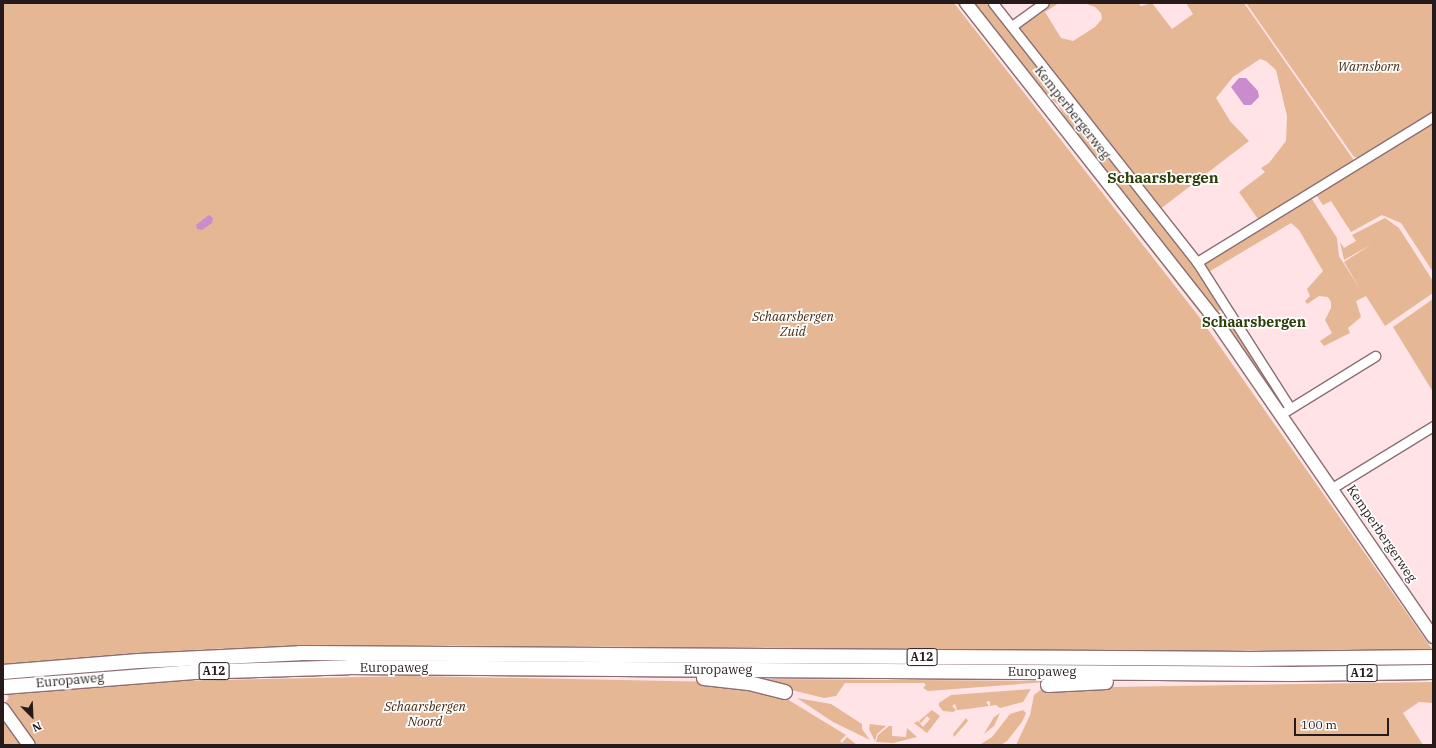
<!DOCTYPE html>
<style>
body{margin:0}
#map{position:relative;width:1436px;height:748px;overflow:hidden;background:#ffe3e6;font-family:"IBM Plex Serif",serif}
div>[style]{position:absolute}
.green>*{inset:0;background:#e5b795}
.water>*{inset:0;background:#c98ccc}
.roads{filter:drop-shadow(1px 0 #8c6e71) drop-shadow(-1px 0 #8c6e71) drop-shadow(0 1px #8c6e71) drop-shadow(0 -1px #8c6e71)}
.minor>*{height:9px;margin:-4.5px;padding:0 4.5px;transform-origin:4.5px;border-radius:4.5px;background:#fff}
.major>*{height:12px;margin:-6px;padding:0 6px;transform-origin:6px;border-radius:6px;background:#fff}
.highway>*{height:14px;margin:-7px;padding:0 7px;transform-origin:7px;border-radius:7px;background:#fff}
span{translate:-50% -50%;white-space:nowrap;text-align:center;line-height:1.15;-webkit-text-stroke:3.5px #fff;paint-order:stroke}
.shield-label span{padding:1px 3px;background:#fff;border:1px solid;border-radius:3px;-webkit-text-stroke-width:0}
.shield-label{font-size:12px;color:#261a1b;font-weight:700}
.park-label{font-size:13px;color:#482b13;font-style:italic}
.street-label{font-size:13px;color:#261a1b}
.neighbourhood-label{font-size:14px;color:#2d400a;font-weight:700}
.quarter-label{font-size:15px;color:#2d400a;font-weight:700}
.frame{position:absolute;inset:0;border:4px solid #261a1b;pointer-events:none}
.north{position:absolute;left:12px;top:696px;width:40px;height:40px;-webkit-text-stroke:3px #fff;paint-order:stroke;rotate:156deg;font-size:11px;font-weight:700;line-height:16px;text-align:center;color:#261a1b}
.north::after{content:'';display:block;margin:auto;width:14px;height:18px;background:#261a1b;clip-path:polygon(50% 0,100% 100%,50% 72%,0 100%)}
.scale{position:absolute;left:1294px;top:718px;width:95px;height:18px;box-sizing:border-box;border:2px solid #261a1b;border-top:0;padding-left:5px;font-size:12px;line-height:14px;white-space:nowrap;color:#261a1b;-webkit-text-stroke:3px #fff;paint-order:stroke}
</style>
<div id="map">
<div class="green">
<div style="clip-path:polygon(3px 3px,954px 3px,1200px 318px,1432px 649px,1222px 651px,347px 645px,210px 649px,3px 664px)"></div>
<div style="clip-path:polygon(957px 3px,962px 3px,1055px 124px,1053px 125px)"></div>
<div style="clip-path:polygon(971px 3px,990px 3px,1065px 98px,1057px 104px,1039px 88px)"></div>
<div style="clip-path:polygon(1045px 3px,1059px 3px,1045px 12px,1061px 38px,1073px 41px,1095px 27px,1102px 19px,1101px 13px,1095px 7px,1084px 3px,1138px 3px,1141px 6px,1152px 3px,1172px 29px,1193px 14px,1186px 3px,1244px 3px,1355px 162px,1260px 222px,1239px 192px,1265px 172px,1261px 168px,1269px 163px,1286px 141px,1287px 116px,1276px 70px,1266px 61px,1260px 59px,1233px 77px,1216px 98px,1230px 121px,1249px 141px,1159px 210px,1017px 29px,1017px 24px)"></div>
<div style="clip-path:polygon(1246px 3px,1433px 3px,1433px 114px,1361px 158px,1354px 157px)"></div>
<div style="clip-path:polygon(1066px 99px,1195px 263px,1222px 306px,1222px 309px,1216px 312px,1072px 131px,1058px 105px)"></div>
<div style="clip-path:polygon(1433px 119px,1433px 272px,1401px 223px,1382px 215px,1351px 232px,1331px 201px,1323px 205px,1315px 193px)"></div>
<div style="clip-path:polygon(1070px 141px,1203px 310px,1200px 313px,1068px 144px)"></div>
<div style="clip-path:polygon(1310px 196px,1337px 238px,1339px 256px,1362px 292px,1344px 262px,1372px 244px,1344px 260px,1340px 242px,1344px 248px,1356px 241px,1352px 235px,1385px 218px,1399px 228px,1433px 281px,1433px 293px,1385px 326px,1366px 296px,1356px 301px,1361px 317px,1348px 328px,1350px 333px,1324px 346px,1320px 341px,1332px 333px,1325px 320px,1331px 308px,1331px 302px,1328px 297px,1319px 296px,1307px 304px,1305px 301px,1310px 296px,1307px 289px,1323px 271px,1299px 230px,1291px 223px,1207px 273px,1202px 261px)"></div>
<div style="clip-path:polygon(1433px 299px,1433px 392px,1393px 327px)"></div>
<div style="clip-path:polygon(1235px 325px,1284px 405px,1283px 406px,1280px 406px,1234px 337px,1230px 328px)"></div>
<div style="clip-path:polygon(413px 676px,720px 682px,782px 696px,846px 735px,840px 741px,842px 743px,847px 737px,857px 745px,37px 745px,6px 701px,9px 698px,7px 695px,175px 681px)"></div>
<div style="clip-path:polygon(747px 679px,1045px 681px,1046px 682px,928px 691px,923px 688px,926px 685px,924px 683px,845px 683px,836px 696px,824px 698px)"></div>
<div style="clip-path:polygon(1433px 682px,1433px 703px,1419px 702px,1403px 713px,1423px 745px,1016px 745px,1030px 715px,1034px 695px,1043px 688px)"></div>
<div style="clip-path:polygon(1031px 689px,1023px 702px,1000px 708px,996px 705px,990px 706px,990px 701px,986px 702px,989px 706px,967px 709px,957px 710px,955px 704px,952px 706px,956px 710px,953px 712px,943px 711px,939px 706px,939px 703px,951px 695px)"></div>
<div style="clip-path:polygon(797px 698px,831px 704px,862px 724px,862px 729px,870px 740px,833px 722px)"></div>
<div style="clip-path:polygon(932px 710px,940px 716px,927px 733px,914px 723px,918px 721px,923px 727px,930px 719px,927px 716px,921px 723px,919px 721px)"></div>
<div style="clip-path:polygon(1023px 710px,1026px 713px,1022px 722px,1007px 741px,1001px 745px,981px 744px,992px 737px,1010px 714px)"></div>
<div style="clip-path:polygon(1000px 713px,994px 726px,984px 734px,994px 717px)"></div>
<div style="clip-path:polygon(3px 716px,25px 745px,3px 745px)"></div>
<div style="clip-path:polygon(966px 718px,968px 721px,954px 737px,953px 734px)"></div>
<div style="clip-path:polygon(870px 724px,886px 726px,877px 734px,875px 741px,869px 729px)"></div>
<div style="clip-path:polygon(889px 726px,892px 726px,892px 736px,906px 737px,907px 728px,917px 737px,893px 743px,876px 742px,878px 735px)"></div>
</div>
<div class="water">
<div style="clip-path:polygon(1239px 78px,1246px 78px,1258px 91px,1259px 97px,1251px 105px,1244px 105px,1231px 87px)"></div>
<div style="clip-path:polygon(209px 215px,213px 218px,212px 223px,202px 230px,197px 229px,196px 225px)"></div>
</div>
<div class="roads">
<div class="minor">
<div style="left:993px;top:3px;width:330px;rotate:51.8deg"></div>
<div style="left:1197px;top:262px;width:173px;rotate:57.5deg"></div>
<div style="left:1012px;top:26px;width:39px;rotate:-36deg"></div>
<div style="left:1197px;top:262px;width:277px;rotate:-31.6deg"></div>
<div style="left:1286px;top:411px;width:105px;rotate:-31.7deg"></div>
<div style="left:1332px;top:488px;width:119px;rotate:-31.5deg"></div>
</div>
<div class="major">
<div style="left:966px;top:3px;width:401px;rotate:51.8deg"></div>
<div style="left:1214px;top:318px;width:387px;rotate:55.5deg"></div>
<div style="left:3px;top:709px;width:44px;rotate:54.2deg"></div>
</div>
<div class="highway">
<div style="left:3px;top:672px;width:136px;rotate:-4.6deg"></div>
<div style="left:139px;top:661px;width:161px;rotate:-2.8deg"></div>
<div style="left:300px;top:653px;width:951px;rotate:0.36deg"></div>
<div style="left:1251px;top:659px;width:182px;rotate:-0.6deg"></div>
<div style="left:704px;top:678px;width:45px;rotate:6.3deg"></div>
<div style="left:749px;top:683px;width:37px;rotate:14deg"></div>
<div style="left:1048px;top:685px;width:58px;rotate:-3deg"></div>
<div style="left:3px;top:687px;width:192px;rotate:-4.5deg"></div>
<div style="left:194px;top:672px;width:155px;rotate:-1.8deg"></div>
<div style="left:349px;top:667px;width:943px;rotate:0.43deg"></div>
<div style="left:1292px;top:674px;width:141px;rotate:-0.8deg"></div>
</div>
</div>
<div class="shield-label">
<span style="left:922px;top:657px">A12</span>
<span style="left:214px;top:671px">A12</span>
<span style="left:1362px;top:673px">A12</span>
</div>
<div class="park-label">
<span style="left:1369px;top:67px">Warnsborn</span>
<span style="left:793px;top:325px">Schaarsbergen<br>Zuid</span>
<span style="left:425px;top:715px">Schaarsbergen<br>Noord</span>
</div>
<div class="street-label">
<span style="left:1072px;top:113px;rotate:52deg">Kemperbergerweg</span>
<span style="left:1381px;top:534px;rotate:56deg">Kemperbergerweg</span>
<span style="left:394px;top:668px">Europaweg</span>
<span style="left:718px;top:670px">Europaweg</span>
<span style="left:1042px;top:672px">Europaweg</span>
<span style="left:70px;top:681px;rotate:-5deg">Europaweg</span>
</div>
<div class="neighbourhood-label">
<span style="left:1254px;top:322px">Schaarsbergen</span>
</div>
<div class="quarter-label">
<span style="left:1163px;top:178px">Schaarsbergen</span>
</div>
<div class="frame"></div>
<div class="north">N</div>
<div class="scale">100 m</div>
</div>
